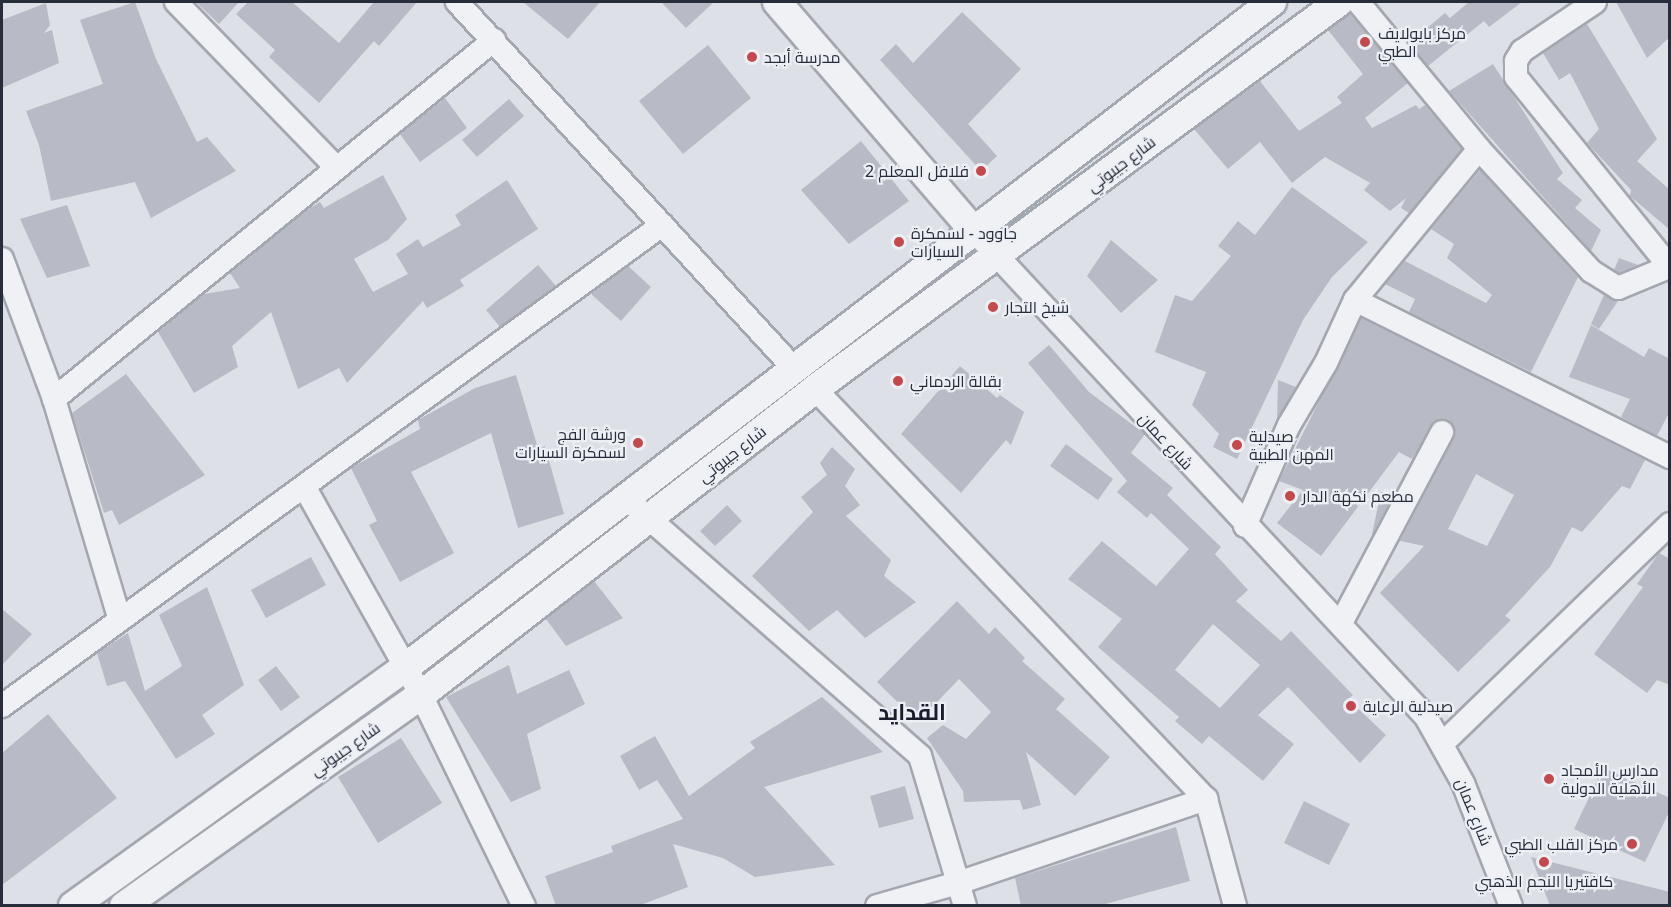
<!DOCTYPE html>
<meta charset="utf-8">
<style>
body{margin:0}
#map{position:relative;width:1671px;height:907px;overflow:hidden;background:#dde0e6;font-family:"Noto Sans",Cairo,sans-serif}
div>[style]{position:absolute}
.building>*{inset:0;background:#b8bbc5}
.roads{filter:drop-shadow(2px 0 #a3a7af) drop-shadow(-2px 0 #a3a7af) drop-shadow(0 2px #a3a7af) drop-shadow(0 -2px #a3a7af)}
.minor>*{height:22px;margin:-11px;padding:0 11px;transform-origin:11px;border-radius:11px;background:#f0f1f5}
.tertiary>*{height:28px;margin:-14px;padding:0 14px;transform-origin:14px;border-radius:14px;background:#f0f1f5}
.dots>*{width:16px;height:16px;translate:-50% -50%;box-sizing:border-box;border:3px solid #eceff4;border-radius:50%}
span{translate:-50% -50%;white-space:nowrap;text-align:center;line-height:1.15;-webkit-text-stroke:4.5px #eceff4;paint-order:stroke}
.poi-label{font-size:16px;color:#282d3b}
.left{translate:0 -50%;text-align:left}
.right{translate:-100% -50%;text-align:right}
.street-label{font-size:16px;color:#282d3b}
.district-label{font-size:22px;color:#1a1e2c;font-weight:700}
.frame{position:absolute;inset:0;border:3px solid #282d3b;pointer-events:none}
</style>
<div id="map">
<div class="building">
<div style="clip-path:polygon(135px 2px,156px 59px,197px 142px,207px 137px,236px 171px,151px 218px,135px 182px,51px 201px,39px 145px,26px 111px,103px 84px,80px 20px)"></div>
<div style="clip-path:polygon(196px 2px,239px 2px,219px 24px)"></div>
<div style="clip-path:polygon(248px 2px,292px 2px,339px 43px,374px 2px,417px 2px,379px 46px,374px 41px,319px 103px,269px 57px,275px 50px,236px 14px)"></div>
<div style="clip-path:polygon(523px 2px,600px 2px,568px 39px)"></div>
<div style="clip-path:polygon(661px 2px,714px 2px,686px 28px)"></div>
<div style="clip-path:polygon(1469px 2px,1522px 2px,1489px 27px,1484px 21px,1428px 66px,1409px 43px,1445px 13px,1450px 18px)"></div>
<div style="clip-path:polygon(1616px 2px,1670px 2px,1670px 37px,1647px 58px)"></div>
<div style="clip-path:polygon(46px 3px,50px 25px,44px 33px,52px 30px,59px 63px,2px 88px,2px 20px)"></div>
<div style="clip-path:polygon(962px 12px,1021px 69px,968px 124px,997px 156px,981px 171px,880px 60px,896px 44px,913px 63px)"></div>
<div style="clip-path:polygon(1350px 14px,1408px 83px,1365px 118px,1372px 128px,1416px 105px,1419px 109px,1425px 105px,1462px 149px,1409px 213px,1401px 208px,1406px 198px,1390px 211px,1364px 190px,1370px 183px,1325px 157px,1292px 183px,1260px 142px,1228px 169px,1194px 129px,1260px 81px,1299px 131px,1342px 103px,1337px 97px,1363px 74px,1328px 30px)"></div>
<div style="clip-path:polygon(1587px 24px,1657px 139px,1637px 161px,1670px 190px,1670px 230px,1630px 196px,1631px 190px,1587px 143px,1599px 129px,1570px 73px,1559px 80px,1543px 53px)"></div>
<div style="clip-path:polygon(708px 45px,751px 98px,683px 154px,639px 101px)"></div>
<div style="clip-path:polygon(1493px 64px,1563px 173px,1557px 179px,1582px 200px,1575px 208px,1601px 230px,1591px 251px,1449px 91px)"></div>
<div style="clip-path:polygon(445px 98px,467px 128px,420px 162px,400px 134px)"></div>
<div style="clip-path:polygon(509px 99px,524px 116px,477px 157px,462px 140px)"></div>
<div style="clip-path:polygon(861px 141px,909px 201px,849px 244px,801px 190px)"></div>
<div style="clip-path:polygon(1480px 170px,1578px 277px,1531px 372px,1409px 312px,1415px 299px,1385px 284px,1405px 261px,1486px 303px,1492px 295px,1447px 258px,1454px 244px,1431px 229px)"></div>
<div style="clip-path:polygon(383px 175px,407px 219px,388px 240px,354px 259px,373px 292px,408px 274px,396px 254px,418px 239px,423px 247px,461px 225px,455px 215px,507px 180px,538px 229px,460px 280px,464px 286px,427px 308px,423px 301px,347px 383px,339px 368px,298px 389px,271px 312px,232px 346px,238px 367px,194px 393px,158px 332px,204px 294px,240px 288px,230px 273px,307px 210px,320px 202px,324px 208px)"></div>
<div style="clip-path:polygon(1292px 187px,1368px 242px,1332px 277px,1303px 320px,1237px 459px,1213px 447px,1219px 434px,1192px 405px,1206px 372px,1155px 352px,1175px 295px,1192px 301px,1231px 256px,1218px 246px,1238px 221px,1255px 235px)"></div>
<div style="clip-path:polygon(67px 205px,90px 266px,47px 278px,20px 219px)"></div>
<div style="clip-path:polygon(1111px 240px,1158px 280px,1121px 313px,1087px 276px)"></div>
<div style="clip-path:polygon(1619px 258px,1638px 265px,1619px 273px,1614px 270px)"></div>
<div style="clip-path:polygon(538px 265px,556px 286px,500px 327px,486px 310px)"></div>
<div style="clip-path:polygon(628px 266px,651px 287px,621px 321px,591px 294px)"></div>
<div style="clip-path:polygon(1604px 295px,1618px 301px,1599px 329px,1591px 324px)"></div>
<div style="clip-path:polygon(evenodd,1361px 318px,1645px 460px,1630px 489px,1622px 486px,1582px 532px,1572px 527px,1550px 567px,1505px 616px,1511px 620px,1458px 672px,1380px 593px,1424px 546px,1400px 541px,1454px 438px,1449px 420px,1434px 421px,1412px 459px,1399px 452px,1321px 556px,1277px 523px,1303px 490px,1279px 481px,1361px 318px,1476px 474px,1514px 495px,1487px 546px,1448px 529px,1476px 474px)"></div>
<div style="clip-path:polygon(1591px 325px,1644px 357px,1649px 348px,1670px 359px,1670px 411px,1657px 436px,1621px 417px,1630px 399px,1569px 377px)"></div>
<div style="clip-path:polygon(evenodd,1049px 345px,1089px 392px,1145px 434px,1131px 453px,1173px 488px,1167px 495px,1221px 547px,1215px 554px,1248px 590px,1236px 601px,1281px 641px,1291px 631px,1353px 695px,1348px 699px,1386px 735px,1360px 763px,1288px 687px,1258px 715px,1294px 744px,1263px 781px,1209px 736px,1202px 744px,1175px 721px,1179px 717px,1098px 647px,1122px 619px,1068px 579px,1102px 541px,1156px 586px,1189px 549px,1151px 513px,1147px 518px,1117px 492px,1127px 481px,1028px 363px,1049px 345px,1213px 624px,1260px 665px,1220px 708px,1175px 670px,1213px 624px)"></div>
<div style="clip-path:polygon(960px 366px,997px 398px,1000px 395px,1024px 412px,1011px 445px,1006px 440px,961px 493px,901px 434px)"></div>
<div style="clip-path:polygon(126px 374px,205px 475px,119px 525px,112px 510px,104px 513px,72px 413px)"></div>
<div style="clip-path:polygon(516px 375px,538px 448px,545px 446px,564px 514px,518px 528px,491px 433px,411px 472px,454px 553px,400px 582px,369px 525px,377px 521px,351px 468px,420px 429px,418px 420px,475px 388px)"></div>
<div style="clip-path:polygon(1278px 380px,1296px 387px,1277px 420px)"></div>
<div style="clip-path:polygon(1066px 444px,1113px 479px,1098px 500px,1050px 466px)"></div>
<div style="clip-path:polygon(832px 447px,855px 469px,845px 486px,860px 505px,846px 516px,891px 560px,884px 576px,916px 602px,865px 638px,837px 610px,809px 631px,752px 576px,813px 512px,801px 497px,827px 475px,820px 463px)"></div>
<div style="clip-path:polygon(1381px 492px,1394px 494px,1373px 534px,1372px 534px)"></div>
<div style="clip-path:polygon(727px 505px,742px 521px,715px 546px,700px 531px)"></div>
<div style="clip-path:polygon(1659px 553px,1670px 559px,1670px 685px,1657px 680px,1647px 693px,1594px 654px,1643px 587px,1637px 584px)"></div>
<div style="clip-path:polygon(311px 557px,326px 585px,266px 618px,251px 590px)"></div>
<div style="clip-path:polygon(594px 581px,623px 618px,566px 646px,546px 619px)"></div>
<div style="clip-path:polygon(207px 587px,244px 685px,202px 715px,215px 734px,176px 759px,125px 681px,107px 686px,97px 653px,128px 633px,145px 691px,182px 666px,159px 615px)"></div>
<div style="clip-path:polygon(957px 601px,989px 634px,995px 627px,1025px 658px,1022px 661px,1065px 699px,1056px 709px,1110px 757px,1075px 796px,1026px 752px,1041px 805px,1023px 810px,1020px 800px,964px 802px,963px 791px,927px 738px,943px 725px,966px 739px,991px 712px,959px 679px,918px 722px,877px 682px)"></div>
<div style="clip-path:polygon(2px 609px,32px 634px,2px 665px)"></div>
<div style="clip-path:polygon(509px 665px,517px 694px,569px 670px,585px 704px,527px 734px,541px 789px,511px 802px,446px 697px)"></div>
<div style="clip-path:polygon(276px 666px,300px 697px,281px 711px,258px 680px)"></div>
<div style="clip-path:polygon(822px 697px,883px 752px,764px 787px,835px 865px,755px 877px,723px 858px,673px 844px,688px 887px,638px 906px,556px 906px,545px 876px,613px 852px,611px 846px,683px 819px,657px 780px,639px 790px,620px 756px,655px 736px,689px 796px,755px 748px,750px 742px)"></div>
<div style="clip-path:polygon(48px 714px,117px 798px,2px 885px,2px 753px)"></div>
<div style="clip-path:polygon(401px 738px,442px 803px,378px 843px,338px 777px)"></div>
<div style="clip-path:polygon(1603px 768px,1670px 798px,1670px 810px,1645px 862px,1574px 829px)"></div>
<div style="clip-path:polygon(905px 786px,914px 819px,879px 828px,870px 796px)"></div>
<div style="clip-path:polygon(1304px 801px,1350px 824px,1329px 865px,1284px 843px)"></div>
<div style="clip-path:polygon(1176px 827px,1190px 881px,1098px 906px,1021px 906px,1015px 878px)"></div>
<div style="clip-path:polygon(1531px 857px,1670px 892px,1670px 906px,1550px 906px)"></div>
</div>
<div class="roads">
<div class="minor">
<div style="left:176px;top:2px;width:231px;rotate:45.9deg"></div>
<div style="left:457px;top:2px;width:498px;rotate:47.4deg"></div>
<div style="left:1358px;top:2px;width:190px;rotate:50.5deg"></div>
<div style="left:1595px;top:2px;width:88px;rotate:146.1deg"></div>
<div style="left:1522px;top:51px;width:12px;rotate:121deg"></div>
<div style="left:1516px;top:61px;width:16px;rotate:90deg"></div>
<div style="left:1516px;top:77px;width:245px;rotate:51deg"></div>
<div style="left:975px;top:232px;width:662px;rotate:47.08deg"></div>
<div style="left:1426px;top:717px;width:76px;rotate:60.7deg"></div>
<div style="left:1463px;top:783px;width:132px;rotate:68.7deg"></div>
<div style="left:2px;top:259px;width:149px;rotate:69.6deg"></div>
<div style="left:54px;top:399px;width:227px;rotate:73.4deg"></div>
<div style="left:1355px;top:300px;width:352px;rotate:26.5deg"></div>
<div style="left:815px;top:389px;width:567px;rotate:46.36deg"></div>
<div style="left:1206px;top:799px;width:111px;rotate:74.8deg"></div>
<div style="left:54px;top:399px;width:568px;rotate:-39.21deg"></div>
<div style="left:305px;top:488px;width:237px;rotate:60.7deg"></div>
<div style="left:421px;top:695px;width:235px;rotate:64deg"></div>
<div style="left:637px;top:508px;width:376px;rotate:41.2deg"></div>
<div style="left:920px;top:756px;width:157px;rotate:73.3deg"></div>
<div style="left:1245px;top:526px;width:110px;rotate:-66.5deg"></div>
<div style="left:1289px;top:425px;width:72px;rotate:-59.2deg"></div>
<div style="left:1326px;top:363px;width:69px;rotate:-65.3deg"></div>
<div style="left:1355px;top:300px;width:195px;rotate:-50.6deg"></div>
<div style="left:1479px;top:149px;width:166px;rotate:47.4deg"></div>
<div style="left:1591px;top:271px;width:32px;rotate:32deg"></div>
<div style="left:1618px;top:288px;width:55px;rotate:-22.4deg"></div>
<div style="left:1341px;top:623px;width:216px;rotate:-62.1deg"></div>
<div style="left:2px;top:706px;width:817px;rotate:-36.08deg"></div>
<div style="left:1443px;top:743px;width:315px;rotate:-44deg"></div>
<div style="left:877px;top:906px;width:87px;rotate:-15.9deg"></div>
<div style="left:961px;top:882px;width:259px;rotate:-18.7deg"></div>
</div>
<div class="tertiary">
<div style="left:777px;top:2px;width:303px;rotate:49.3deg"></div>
<div style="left:73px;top:906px;width:410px;rotate:-35.7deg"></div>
<div style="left:406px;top:667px;width:1092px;rotate:-37.52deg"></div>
<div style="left:124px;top:906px;width:364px;rotate:-35.4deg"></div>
<div style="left:421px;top:695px;width:499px;rotate:-37.8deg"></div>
<div style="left:815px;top:389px;width:651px;rotate:-36.45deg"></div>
</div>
</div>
<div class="dots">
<div style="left:1365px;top:42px;background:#c4494e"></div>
<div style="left:752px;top:57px;background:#c4494e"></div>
<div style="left:981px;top:171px;background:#c4494e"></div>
<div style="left:899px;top:242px;background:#c4494e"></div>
<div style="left:993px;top:307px;background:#c4494e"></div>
<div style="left:898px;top:381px;background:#c4494e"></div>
<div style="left:638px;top:443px;background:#c4494e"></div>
<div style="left:1237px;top:445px;background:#c4494e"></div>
<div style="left:1290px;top:496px;background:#c4494e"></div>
<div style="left:1351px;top:706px;background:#c4494e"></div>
<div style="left:1549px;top:779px;background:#c4494e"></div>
<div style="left:1632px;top:844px;background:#c4494e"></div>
<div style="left:1544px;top:862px;background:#c4494e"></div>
</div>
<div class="poi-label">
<span class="left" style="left:1378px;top:42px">مركز بايولايف<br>الطبي</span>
<span class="left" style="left:764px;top:57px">مدرسة أبجد</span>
<span class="right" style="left:969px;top:171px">فلافل المعلم 2</span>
<span class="left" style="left:911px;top:242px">جاوود - لسمكرة<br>السيارات</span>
<span class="left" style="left:1005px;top:307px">شيخ التجار</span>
<span class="left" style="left:910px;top:381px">بقالة الردماني</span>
<span class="right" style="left:626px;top:443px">ورشة الفج<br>لسمكرة السيارات</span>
<span class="left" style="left:1249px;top:445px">صيدلية<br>المهن الطبية</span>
<span class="left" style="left:1302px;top:496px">مطعم نكهة الدار</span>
<span class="left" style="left:1363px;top:706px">صيدلية الرعاية</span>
<span class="left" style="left:1561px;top:779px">مدارس الأمجاد<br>الأهلية الدولية</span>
<span class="right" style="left:1618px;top:844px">مركز القلب الطبي</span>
<span style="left:1544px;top:881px">كافتيريا النجم الذهبي</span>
</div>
<div class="street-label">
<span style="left:1121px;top:164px;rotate:-37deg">شارع جيبوتي</span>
<span style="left:1166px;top:441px;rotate:47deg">شارع عمان</span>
<span style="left:732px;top:454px;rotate:-38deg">شارع جيبوتي</span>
<span style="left:345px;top:749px;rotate:-35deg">شارع جيبوتي</span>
<span style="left:1474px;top:812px;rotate:68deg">شارع عمان</span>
</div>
<div class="district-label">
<span style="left:912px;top:712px">القدايد</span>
</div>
<div class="frame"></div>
</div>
